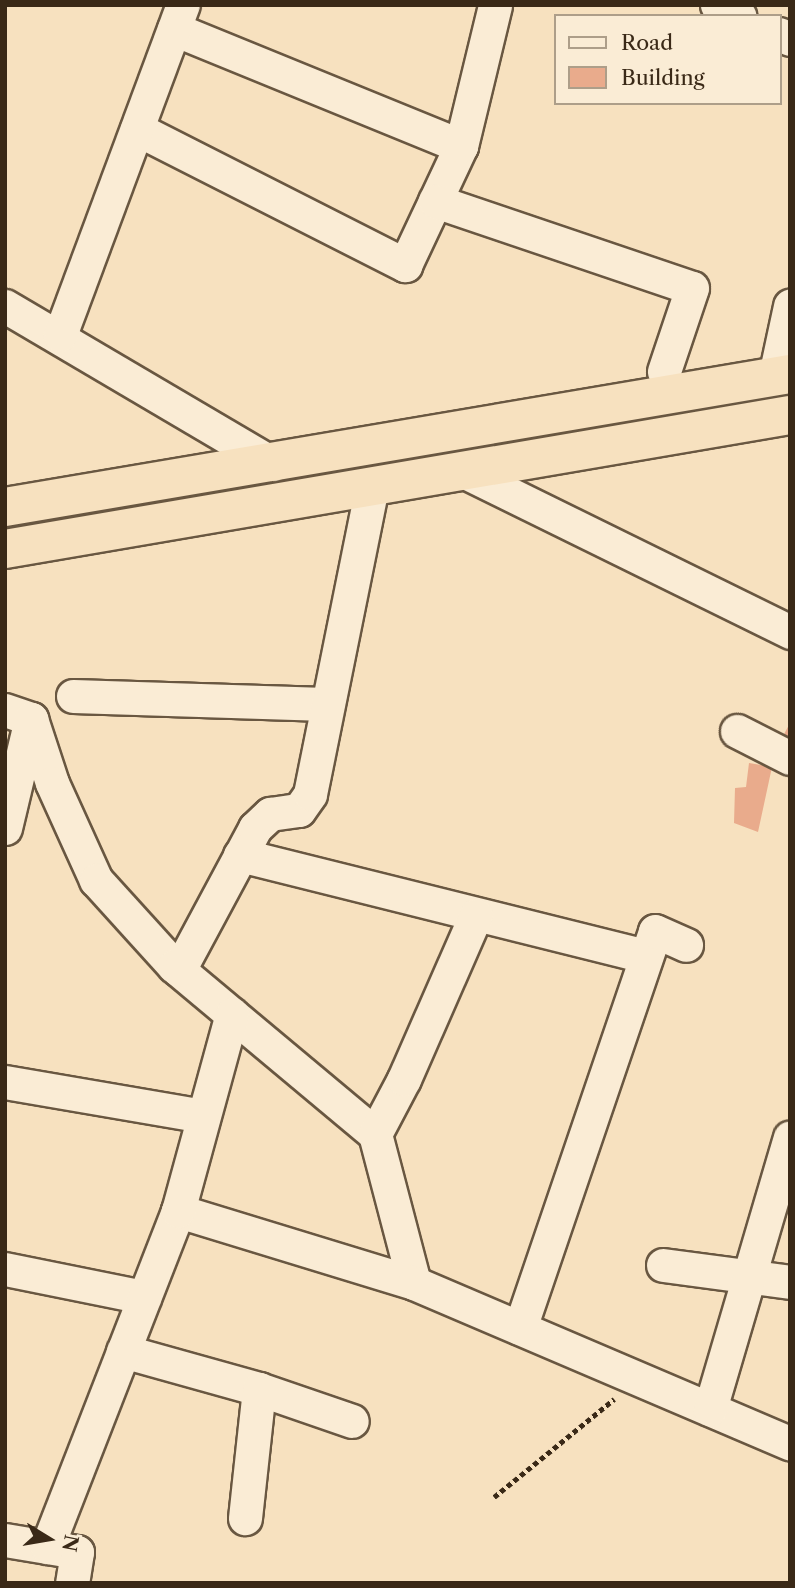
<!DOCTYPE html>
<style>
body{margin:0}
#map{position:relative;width:795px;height:1588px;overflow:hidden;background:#f7e1bf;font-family:"Libre Caslon Text",serif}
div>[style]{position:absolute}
.building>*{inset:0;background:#e9ab8c}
.path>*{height:4.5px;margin-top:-2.25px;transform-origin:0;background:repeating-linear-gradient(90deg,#3a2917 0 5px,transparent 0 8.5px)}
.roads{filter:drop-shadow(2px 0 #695741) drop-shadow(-2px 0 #695741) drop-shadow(0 2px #695741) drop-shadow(0 -2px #695741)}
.minor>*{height:33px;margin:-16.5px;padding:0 16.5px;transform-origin:16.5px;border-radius:16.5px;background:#faecd5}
.highway>*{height:38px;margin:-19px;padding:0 19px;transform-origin:19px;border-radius:19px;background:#f7e1bf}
span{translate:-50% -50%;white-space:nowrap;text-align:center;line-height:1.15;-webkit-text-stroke:7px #faecd5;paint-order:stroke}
.frame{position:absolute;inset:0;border:7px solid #3a2917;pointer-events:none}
.legend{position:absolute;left:554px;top:14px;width:228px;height:91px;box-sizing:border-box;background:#faecd5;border:2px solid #ad9e89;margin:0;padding:9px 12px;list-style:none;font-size:21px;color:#3a2917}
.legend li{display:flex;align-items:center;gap:14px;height:35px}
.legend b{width:35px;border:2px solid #ad9e89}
.north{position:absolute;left:14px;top:1504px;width:70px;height:70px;-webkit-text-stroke:5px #faecd5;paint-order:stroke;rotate:101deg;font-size:19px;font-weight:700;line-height:28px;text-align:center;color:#3a2917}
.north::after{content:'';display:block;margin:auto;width:24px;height:32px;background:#3a2917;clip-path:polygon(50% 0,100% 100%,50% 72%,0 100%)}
</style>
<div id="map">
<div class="building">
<div style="clip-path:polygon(790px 723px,790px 741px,782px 738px)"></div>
<div style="clip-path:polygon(749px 763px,772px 767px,758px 832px,734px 823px,735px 788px,746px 787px)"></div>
</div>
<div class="path">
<div style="left:494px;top:1497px;width:155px;rotate:-39.2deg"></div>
</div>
<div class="roads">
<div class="minor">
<div style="left:717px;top:5px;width:25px;rotate:26deg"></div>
<div style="left:174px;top:29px;width:310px;rotate:22.2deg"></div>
<div style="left:779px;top:34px;width:12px;rotate:24deg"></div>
<div style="left:137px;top:129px;width:301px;rotate:26.9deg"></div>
<div style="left:405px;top:265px;width:132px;rotate:-64.8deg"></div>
<div style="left:461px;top:146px;width:145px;rotate:-76.4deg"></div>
<div style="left:435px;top:201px;width:271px;rotate:18.7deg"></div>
<div style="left:692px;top:288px;width:88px;rotate:108.6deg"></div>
<div style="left:5px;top:306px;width:311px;rotate:30.5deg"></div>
<div style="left:60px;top:335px;width:352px;rotate:-69.6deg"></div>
<div style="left:775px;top:376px;width:72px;rotate:-77.9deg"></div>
<div style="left:461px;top:470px;width:367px;rotate:26.2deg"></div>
<div style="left:73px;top:696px;width:253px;rotate:1.8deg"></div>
<div style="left:5px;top:710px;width:28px;rotate:19deg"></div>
<div style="left:31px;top:719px;width:67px;rotate:71.8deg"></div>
<div style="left:52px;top:783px;width:107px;rotate:65.6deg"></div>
<div style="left:96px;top:880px;width:116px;rotate:47.8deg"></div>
<div style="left:174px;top:966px;width:262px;rotate:39.9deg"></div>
<div style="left:375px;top:1134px;width:154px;rotate:75.3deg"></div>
<div style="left:414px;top:1283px;width:247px;rotate:-163deg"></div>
<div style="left:737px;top:731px;width:59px;rotate:27deg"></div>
<div style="left:5px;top:828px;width:112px;rotate:-76.6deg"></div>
<div style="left:240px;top:855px;width:417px;rotate:14deg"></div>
<div style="left:179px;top:970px;width:161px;rotate:-61.8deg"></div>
<div style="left:255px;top:828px;width:21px;rotate:-43deg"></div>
<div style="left:270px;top:814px;width:29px;rotate:-8deg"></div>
<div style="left:299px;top:810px;width:19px;rotate:-55deg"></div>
<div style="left:310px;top:794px;width:313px;rotate:-78.6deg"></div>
<div style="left:5px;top:1082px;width:201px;rotate:9.7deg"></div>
<div style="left:375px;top:1134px;width:62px;rotate:-62.2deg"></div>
<div style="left:404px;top:1079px;width:179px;rotate:-66.3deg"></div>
<div style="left:663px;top:1265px;width:128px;rotate:7.6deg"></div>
<div style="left:5px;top:1269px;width:142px;rotate:11.4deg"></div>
<div style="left:414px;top:1283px;width:409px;rotate:23.1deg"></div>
<div style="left:520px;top:1328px;width:419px;rotate:-71.2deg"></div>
<div style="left:655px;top:931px;width:34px;rotate:24deg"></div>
<div style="left:123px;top:1351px;width:141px;rotate:15.6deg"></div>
<div style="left:259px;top:1389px;width:130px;rotate:96.2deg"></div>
<div style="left:259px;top:1389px;width:98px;rotate:19deg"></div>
<div style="left:710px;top:1409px;width:283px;rotate:-73.6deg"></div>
<div style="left:5px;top:1540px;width:73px;rotate:9.5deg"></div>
<div style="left:77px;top:1552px;width:31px;rotate:99deg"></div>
<div style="left:47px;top:1547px;width:361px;rotate:-68.7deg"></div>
<div style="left:178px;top:1211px;width:204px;rotate:-74.7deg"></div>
</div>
<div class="highway">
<div style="left:5px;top:507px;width:796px;rotate:-9.62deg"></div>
<div style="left:5px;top:549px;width:796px;rotate:-9.69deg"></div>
</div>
</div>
<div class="frame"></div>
<ul class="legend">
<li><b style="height:9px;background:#faecd5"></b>Road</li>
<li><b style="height:19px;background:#e9ab8c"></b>Building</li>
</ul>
<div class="north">N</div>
</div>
